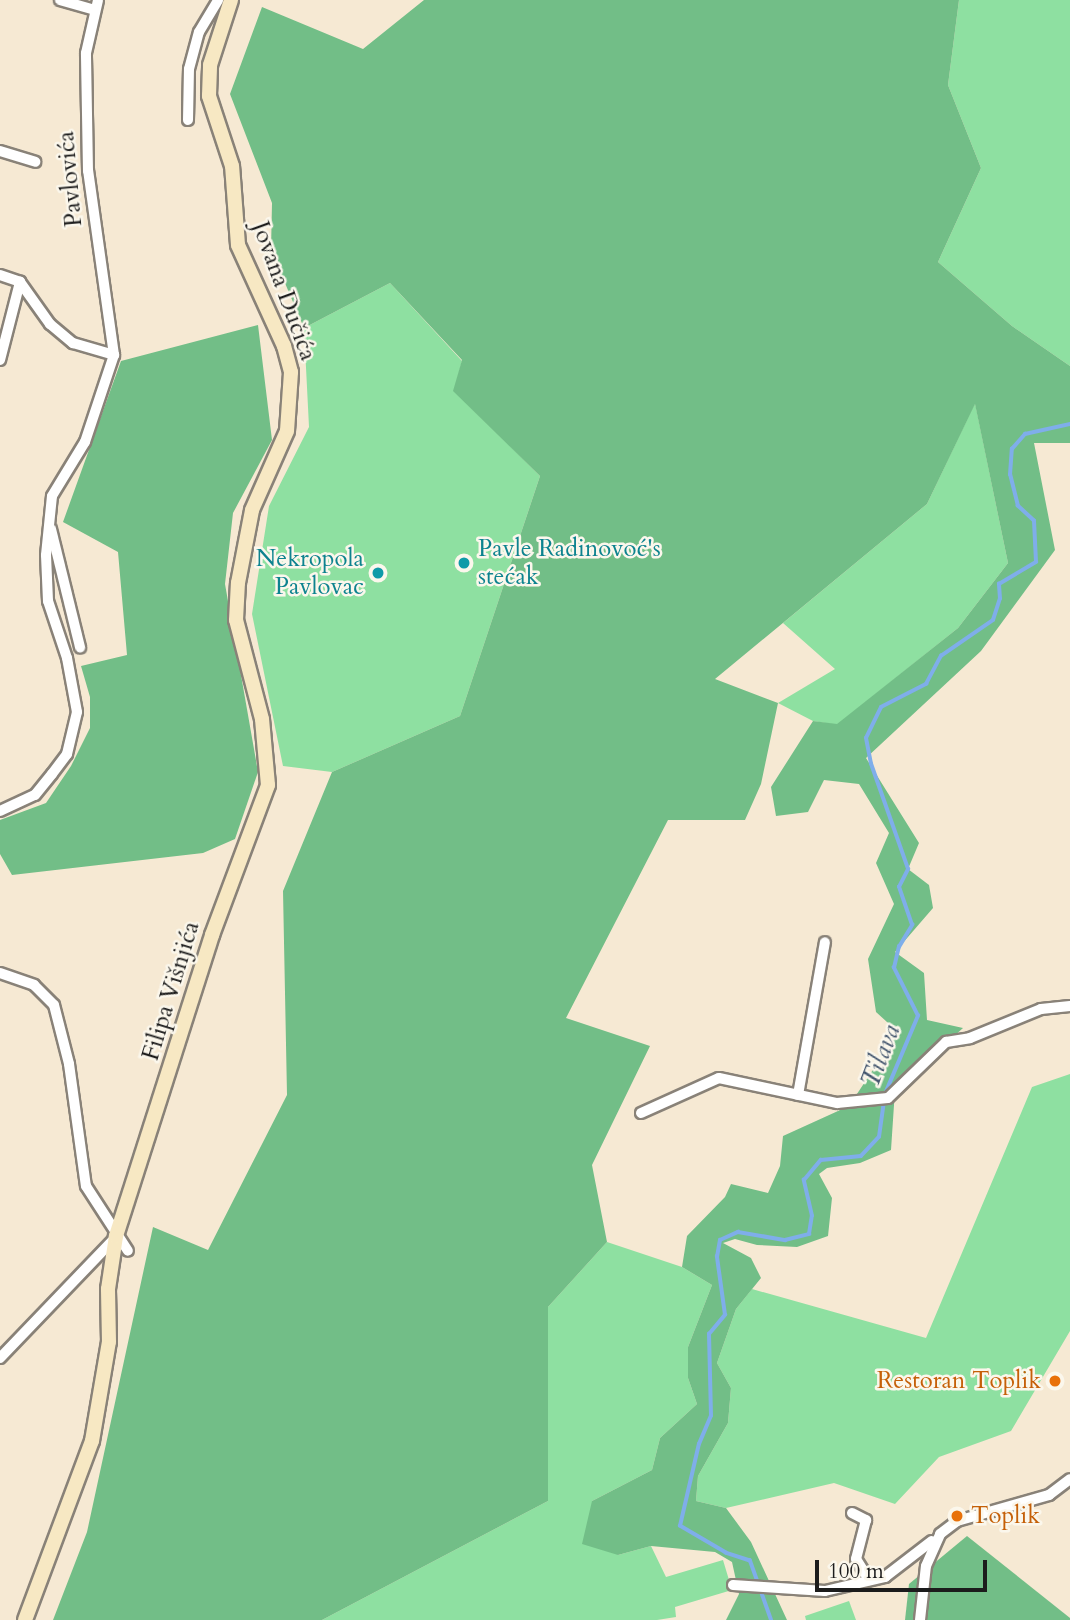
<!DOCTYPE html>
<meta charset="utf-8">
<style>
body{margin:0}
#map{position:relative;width:1070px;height:1620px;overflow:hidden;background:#f6e9d3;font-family:Cardo,serif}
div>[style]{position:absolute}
.green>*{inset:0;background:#8ee0a1}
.forest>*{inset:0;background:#72be87}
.stream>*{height:3.5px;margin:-1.75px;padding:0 1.75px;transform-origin:1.75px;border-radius:1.75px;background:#7faeea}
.roads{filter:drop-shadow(2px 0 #898278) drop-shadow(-2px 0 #898278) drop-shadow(0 2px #898278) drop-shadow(0 -2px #898278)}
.minor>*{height:10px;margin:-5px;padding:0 5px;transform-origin:5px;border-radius:5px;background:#fff}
.secondary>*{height:14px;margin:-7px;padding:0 7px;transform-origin:7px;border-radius:7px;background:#f7e8c3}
.dots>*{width:19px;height:19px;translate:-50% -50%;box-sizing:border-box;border:4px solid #fbf7ec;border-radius:50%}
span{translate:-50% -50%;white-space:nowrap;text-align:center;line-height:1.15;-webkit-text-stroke:5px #fbf7ec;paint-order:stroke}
.street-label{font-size:24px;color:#1c1c1c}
.culture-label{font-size:24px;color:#0d838f}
.left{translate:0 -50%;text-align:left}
.right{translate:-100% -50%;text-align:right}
.food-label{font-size:24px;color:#c56008}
.water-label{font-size:26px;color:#44566e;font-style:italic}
.scale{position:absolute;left:815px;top:1560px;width:172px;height:32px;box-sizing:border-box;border:4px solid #1c1c1c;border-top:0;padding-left:9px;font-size:21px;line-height:24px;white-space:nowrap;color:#1c1c1c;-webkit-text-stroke:5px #fbf7ec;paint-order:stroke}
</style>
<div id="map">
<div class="green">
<div style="clip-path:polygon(959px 0,1070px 0,1070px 366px,1012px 326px,938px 262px,981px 168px,948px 85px)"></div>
<div style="clip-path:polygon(390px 283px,462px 361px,454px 391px,540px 476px,460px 716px,332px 772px,283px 766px,252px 614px,269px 506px,309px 427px,304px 328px)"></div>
<div style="clip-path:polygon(975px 403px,1008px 563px,958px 628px,837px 725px,813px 721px,778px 703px,835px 669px,783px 623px,927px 504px)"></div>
<div style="clip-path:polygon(1070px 1074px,1070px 1331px,1011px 1431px,939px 1457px,895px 1504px,834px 1483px,726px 1508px,696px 1501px,698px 1476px,728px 1423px,731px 1388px,717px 1363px,736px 1309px,752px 1289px,926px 1338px,1032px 1087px)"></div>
<div style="clip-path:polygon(607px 1242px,682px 1267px,712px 1285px,688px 1347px,688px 1378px,697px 1404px,660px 1438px,652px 1470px,592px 1501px,618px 1555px,651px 1546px,666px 1577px,723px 1560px,732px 1590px,675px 1607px,676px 1617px,657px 1620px,322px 1620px,548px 1501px,548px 1307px)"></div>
<div style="clip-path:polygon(849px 1601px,856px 1620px,806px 1620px,805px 1616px)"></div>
</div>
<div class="forest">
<div style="clip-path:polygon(424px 0,959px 0,948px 85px,981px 168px,938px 262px,1012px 326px,1070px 366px,1070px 443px,1034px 443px,1055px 550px,981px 651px,866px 758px,919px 843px,908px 869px,929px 885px,933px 908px,895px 952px,924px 973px,927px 1020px,963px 1028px,895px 1090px,891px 1150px,860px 1163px,827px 1168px,819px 1174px,832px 1198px,828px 1236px,797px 1247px,757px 1245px,735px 1239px,723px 1243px,751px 1258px,761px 1278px,736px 1309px,717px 1363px,731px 1388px,728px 1423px,698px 1476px,696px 1501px,726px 1508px,751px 1542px,787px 1620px,726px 1620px,739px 1594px,732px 1562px,715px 1552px,651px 1546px,618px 1555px,582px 1544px,592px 1501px,652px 1470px,660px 1438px,697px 1404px,688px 1378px,688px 1347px,712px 1285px,682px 1267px,687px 1236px,725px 1197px,731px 1184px,768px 1193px,780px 1166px,783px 1136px,849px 1106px,898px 1032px,876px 1012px,868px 959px,894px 904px,876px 863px,889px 833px,859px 784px,824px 780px,808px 812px,776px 816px,771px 787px,813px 721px,837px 724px,958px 628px,1008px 563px,975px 404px,927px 504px,715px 679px,778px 703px,761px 784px,745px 820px,668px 820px,566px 1018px,650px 1046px,592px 1165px,607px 1242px,548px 1307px,548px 1501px,322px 1620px,53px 1620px,87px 1532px,153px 1227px,208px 1250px,287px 1095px,283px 891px,332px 772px,460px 716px,540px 476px,453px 391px,462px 360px,390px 283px,304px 328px,271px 250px,272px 203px,230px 94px,262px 7px,363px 49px)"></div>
<div style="clip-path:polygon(258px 325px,272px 440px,233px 513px,225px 584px,258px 772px,235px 839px,203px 853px,12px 875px,0 854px,0 820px,46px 803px,71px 766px,90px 728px,90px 697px,81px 666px,127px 655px,118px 552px,63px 522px,121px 361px)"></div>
<div style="clip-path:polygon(967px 1536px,1070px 1618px,1070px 1620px,905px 1620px,909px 1584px)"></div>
</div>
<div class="stream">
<div style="left:771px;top:1620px;width:63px;rotate:-109.6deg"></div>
<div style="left:750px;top:1561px;width:25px;rotate:-162deg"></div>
<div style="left:726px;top:1553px;width:53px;rotate:-149.6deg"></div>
<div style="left:680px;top:1526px;width:84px;rotate:-77deg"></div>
<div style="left:699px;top:1444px;width:30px;rotate:-67deg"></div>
<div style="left:711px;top:1416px;width:82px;rotate:-91.4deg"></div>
<div style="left:709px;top:1334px;width:25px;rotate:-50deg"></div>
<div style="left:725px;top:1315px;width:59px;rotate:-97.9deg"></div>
<div style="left:717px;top:1257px;width:17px;rotate:-80deg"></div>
<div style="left:720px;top:1240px;width:20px;rotate:-24deg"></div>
<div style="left:738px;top:1232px;width:48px;rotate:9.7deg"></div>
<div style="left:785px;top:1240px;width:25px;rotate:-14deg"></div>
<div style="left:809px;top:1234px;width:18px;rotate:-81deg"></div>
<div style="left:812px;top:1216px;width:37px;rotate:-103deg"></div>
<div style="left:804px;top:1180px;width:26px;rotate:-50deg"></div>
<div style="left:821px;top:1160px;width:40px;rotate:-5.7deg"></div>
<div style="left:861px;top:1156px;width:26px;rotate:-47deg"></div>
<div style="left:879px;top:1137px;width:43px;rotate:-82.1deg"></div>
<div style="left:885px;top:1094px;width:85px;rotate:-67.1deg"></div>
<div style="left:918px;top:1016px;width:54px;rotate:-116.6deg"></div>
<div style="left:894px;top:968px;width:22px;rotate:-77deg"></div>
<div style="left:899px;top:947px;width:26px;rotate:-59deg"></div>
<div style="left:912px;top:925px;width:40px;rotate:-108.9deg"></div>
<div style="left:899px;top:887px;width:20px;rotate:-63deg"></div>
<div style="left:908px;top:869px;width:111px;rotate:-109.4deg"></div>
<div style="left:871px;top:764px;width:26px;rotate:-101deg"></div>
<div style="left:866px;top:738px;width:34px;rotate:-64deg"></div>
<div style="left:881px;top:707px;width:51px;rotate:-27.1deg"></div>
<div style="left:926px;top:684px;width:32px;rotate:-62deg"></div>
<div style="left:941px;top:656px;width:63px;rotate:-34.7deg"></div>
<div style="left:993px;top:620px;width:22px;rotate:-72deg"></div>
<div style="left:1000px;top:599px;width:15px;rotate:-94deg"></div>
<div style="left:999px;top:584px;width:43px;rotate:-30.7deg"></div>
<div style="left:1036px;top:562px;width:41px;rotate:-92.8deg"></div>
<div style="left:1034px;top:521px;width:22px;rotate:-137deg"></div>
<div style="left:1018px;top:506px;width:32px;rotate:-104deg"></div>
<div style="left:1010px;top:475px;width:26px;rotate:-86deg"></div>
<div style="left:1012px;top:449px;width:20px;rotate:-49deg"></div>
<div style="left:1025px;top:434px;width:46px;rotate:-12.5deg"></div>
</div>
<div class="roads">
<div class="minor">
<div style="left:60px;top:0;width:35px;rotate:16deg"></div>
<div style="left:188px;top:120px;width:51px;rotate:-88.9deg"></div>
<div style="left:189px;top:69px;width:38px;rotate:-75deg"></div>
<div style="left:199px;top:32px;width:37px;rotate:-59deg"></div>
<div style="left:0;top:151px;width:37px;rotate:17deg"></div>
<div style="left:0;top:275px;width:21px;rotate:19deg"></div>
<div style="left:20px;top:282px;width:52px;rotate:54.5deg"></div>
<div style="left:50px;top:324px;width:30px;rotate:40deg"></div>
<div style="left:73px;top:343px;width:43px;rotate:16.3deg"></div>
<div style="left:0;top:360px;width:81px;rotate:-75.6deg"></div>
<div style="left:51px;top:529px;width:122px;rotate:76.2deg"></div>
<div style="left:0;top:811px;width:38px;rotate:-25deg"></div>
<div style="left:35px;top:795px;width:27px;rotate:-51deg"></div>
<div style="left:52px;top:774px;width:25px;rotate:-53deg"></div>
<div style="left:67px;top:754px;width:43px;rotate:-76.6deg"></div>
<div style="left:77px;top:712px;width:55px;rotate:-100.5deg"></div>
<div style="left:67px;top:658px;width:60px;rotate:-108.4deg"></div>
<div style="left:48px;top:601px;width:46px;rotate:-92.5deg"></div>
<div style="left:46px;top:555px;width:59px;rotate:-84.2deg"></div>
<div style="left:52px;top:496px;width:63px;rotate:-58.6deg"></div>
<div style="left:85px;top:442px;width:92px;rotate:-71.6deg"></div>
<div style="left:114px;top:355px;width:186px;rotate:-98deg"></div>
<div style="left:88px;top:171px;width:118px;rotate:-91deg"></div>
<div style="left:86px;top:53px;width:54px;rotate:-77.2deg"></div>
<div style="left:0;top:973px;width:36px;rotate:19deg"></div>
<div style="left:34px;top:985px;width:28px;rotate:45deg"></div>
<div style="left:54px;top:1005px;width:61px;rotate:75.7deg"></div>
<div style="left:69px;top:1064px;width:123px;rotate:82.1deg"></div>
<div style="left:86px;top:1186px;width:77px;rotate:57.1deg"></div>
<div style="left:798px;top:1095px;width:155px;rotate:-80deg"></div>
<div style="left:641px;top:1113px;width:85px;rotate:-24.2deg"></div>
<div style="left:719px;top:1078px;width:121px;rotate:12deg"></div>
<div style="left:837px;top:1103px;width:51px;rotate:-5.6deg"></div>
<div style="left:888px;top:1098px;width:81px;rotate:-44deg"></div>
<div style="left:946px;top:1042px;width:24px;rotate:-9deg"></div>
<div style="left:970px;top:1038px;width:77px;rotate:-22.2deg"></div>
<div style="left:1041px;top:1009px;width:29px;rotate:-6deg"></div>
<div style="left:0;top:1358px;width:168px;rotate:-46.2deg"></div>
<div style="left:852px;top:1513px;width:16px;rotate:27deg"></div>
<div style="left:866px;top:1520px;width:40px;rotate:104.4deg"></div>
<div style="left:856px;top:1559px;width:25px;rotate:58deg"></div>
<div style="left:733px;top:1585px;width:92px;rotate:3.7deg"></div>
<div style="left:825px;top:1591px;width:62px;rotate:-13.1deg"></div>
<div style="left:885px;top:1577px;width:59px;rotate:-37.5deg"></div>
<div style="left:920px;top:1620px;width:54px;rotate:-83.7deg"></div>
<div style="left:926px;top:1566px;width:35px;rotate:-66deg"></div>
<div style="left:940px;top:1534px;width:21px;rotate:-37deg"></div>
<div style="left:957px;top:1521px;width:96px;rotate:-15.8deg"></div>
<div style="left:1049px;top:1495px;width:26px;rotate:-37deg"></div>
</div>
<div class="secondary">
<div style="left:25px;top:1620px;width:191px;rotate:-69.5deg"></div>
<div style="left:92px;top:1441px;width:100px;rotate:-80.3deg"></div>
<div style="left:109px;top:1342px;width:53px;rotate:-91.1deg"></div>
<div style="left:108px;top:1289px;width:54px;rotate:-81.4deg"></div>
<div style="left:116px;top:1236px;width:316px;rotate:-72.3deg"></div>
<div style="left:212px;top:935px;width:160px;rotate:-69.5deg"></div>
<div style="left:268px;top:785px;width:66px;rotate:-95.2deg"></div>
<div style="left:262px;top:719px;width:102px;rotate:-104.7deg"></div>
<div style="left:236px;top:620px;width:37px;rotate:-87deg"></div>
<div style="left:238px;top:583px;width:74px;rotate:-79.1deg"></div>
<div style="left:252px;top:510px;width:86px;rotate:-66.1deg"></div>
<div style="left:287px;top:431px;width:59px;rotate:-86.1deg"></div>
<div style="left:291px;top:372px;width:27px;rotate:-105deg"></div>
<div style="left:284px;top:346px;width:111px;rotate:-114.5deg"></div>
<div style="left:238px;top:245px;width:79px;rotate:-94.3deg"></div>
<div style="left:232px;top:166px;width:74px;rotate:-108.2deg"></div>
<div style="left:209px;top:96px;width:31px;rotate:-88deg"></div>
<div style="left:210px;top:65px;width:68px;rotate:-72.1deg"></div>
</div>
</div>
<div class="dots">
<div style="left:464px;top:563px;background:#0f9aa8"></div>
<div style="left:378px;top:573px;background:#0f9aa8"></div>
<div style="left:1055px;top:1381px;background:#e8710a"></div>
<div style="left:957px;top:1516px;background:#e8710a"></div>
</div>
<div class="street-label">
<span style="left:70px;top:179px;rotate:-95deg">Pavlovića</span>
<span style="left:284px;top:291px;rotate:70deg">Jovana Dučića</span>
<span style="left:171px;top:991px;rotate:-73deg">Filipa Višnjića</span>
</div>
<div class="culture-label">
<span class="left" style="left:478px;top:563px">Pavle Radinovoć's<br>stećak</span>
<span class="right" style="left:364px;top:573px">Nekropola<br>Pavlovac</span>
</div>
<div class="food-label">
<span class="right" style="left:1041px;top:1381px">Restoran Toplik</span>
<span class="left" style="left:971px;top:1516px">Toplik</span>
</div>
<div class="water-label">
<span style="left:881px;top:1056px;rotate:-69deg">Tilava</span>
</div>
<div class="scale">100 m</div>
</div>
